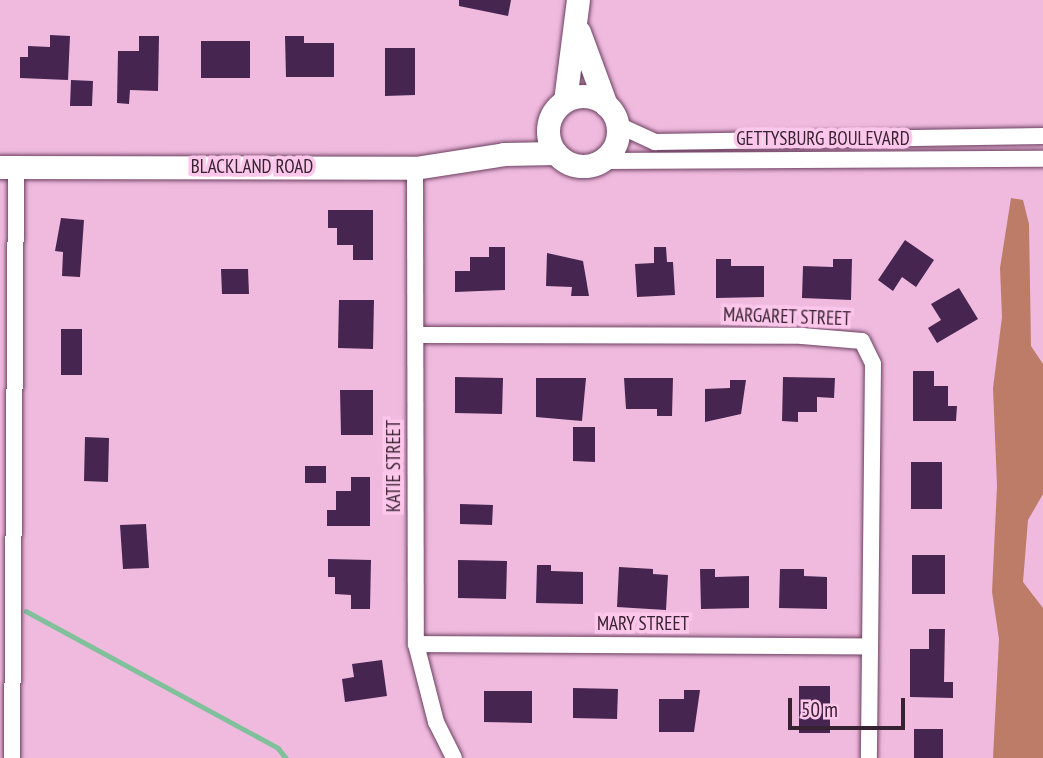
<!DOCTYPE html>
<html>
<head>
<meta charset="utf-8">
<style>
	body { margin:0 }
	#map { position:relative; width:1043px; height:758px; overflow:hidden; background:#efbade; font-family:"PT Sans Narrow",sans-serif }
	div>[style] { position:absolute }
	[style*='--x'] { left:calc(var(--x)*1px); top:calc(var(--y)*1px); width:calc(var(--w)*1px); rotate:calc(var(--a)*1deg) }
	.forest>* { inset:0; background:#bc7c68 }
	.stream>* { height:4.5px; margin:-2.25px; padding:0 2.25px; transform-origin:2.25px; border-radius:2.25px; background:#80c09b }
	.building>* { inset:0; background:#472551 }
	.roads { filter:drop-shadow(0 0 2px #6c4060) drop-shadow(0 0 2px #6c4060) }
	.street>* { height:16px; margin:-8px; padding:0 8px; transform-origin:8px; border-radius:8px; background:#fff }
	.secondary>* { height:23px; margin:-11.5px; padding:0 11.5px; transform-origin:11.5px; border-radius:11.5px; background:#fff }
	.secondary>.ring { margin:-11.5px; padding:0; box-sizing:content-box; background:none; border:23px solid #fff; border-radius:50% }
	span { translate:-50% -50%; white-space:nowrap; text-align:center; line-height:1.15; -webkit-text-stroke:7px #fdc7ec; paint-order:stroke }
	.street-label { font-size:19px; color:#362230 }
	.scale { position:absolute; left:788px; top:698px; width:117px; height:32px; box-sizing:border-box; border:4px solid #362230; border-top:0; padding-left:9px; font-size:21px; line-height:24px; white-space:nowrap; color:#362230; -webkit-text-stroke:5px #fdc7ec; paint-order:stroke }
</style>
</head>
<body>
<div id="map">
	<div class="forest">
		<div style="clip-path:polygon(1011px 198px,1023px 200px,1029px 224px,1031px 346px,1043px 364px,1043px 494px,1028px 520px,1023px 582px,1043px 608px,1043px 758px,993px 758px,999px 639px,992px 592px,997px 486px,993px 388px,1002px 317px,1000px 268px)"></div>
	</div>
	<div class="stream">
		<div style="--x:26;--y:611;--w:287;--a:28.5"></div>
		<div style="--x:278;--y:748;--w:13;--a:51"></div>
	</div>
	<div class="building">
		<div style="clip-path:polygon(459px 0,511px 0,508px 16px,459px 6px)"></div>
		<div style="clip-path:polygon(50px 35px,70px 36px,68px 80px,20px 78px,20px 57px,28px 57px,28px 46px,50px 47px)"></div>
		<div style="clip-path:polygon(139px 36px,159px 36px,158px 91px,130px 90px,129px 104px,117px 103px,118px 51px,139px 51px)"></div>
		<div style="clip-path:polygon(285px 36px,304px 36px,304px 43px,334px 43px,334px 77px,286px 77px)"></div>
		<div style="clip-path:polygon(201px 41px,250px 41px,250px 78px,201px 78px)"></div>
		<div style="clip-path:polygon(385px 48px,415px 48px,415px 95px,385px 96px)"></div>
		<div style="clip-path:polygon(71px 80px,93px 81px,92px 106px,70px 106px)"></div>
		<div style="clip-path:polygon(328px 210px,373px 210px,373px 260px,353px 260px,353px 245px,337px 245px,337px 228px,328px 228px)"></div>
		<div style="clip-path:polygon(61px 218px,84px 220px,80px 277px,62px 276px,63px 252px,55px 251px)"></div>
		<div style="clip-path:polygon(905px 240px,934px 260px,916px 287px,902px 277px,893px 291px,878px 280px)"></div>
		<div style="clip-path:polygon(489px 247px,505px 247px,505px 290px,455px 292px,455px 271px,470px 271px,470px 257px,489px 257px)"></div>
		<div style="clip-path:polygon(654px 247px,666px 247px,667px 262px,673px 262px,675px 295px,637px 297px,635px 264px,654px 263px)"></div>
		<div style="clip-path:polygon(547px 253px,583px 261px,589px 296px,571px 296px,572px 287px,546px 286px)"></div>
		<div style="clip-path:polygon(716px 259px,731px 259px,731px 266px,764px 266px,764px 297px,716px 298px)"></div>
		<div style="clip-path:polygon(833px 259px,852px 259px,851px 300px,802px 298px,803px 266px,833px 267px)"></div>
		<div style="clip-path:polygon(221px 269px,248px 269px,249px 294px,222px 294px)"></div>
		<div style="clip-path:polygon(959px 288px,978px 319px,937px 343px,928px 328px,941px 320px,931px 304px)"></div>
		<div style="clip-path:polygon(339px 300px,374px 300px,373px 349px,338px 348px)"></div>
		<div style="clip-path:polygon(61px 329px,82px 329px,82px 375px,61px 375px)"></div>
		<div style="clip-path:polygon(913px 371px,934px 371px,934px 386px,948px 386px,948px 406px,957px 406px,956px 421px,913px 421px)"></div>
		<div style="clip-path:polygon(455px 377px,503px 378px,502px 414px,455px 413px)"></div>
		<div style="clip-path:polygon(783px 377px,835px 378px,834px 398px,817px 397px,817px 412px,798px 412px,798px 422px,782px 421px)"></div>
		<div style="clip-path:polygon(536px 378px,586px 378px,582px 421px,536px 417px)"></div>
		<div style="clip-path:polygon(624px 378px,673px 378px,672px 416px,657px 416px,657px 409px,626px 409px)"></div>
		<div style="clip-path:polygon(730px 380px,746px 380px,741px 414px,705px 422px,705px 389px,730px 388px)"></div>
		<div style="clip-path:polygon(340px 390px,373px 390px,373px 435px,341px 435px)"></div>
		<div style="clip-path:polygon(573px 427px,595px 427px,595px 462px,573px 461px)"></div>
		<div style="clip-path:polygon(85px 437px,109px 438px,108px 482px,84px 481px)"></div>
		<div style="clip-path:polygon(911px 462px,942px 462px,942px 509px,911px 509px)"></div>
		<div style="clip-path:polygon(305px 466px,326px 466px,326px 483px,305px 483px)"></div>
		<div style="clip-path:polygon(351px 477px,370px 477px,370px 526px,327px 526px,327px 510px,336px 510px,336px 491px,351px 491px)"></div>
		<div style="clip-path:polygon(460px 504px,493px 505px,492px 525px,460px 524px)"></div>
		<div style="clip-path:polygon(146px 524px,149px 568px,123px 569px,120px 525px)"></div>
		<div style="clip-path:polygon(912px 555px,945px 555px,945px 594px,912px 594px)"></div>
		<div style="clip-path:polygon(328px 559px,371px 560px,370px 609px,351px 609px,351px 595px,335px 594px,335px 577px,328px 577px)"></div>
		<div style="clip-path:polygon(458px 560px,507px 561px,506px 599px,458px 598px)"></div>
		<div style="clip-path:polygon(537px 565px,551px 565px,551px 571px,583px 572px,583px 604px,536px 603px)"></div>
		<div style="clip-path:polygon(619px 567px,653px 569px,653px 574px,668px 575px,666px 610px,617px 607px)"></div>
		<div style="clip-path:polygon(700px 569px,715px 569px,715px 577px,749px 576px,749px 608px,701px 609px)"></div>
		<div style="clip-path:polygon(780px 569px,804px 569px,804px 576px,827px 577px,827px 609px,779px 608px)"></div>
		<div style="clip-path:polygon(929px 629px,945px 629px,944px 682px,953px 682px,953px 698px,910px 697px,910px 649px,929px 649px)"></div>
		<div style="clip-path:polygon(382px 660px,387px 696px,345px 702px,342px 679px,354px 677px,352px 664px)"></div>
		<div style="clip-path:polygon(799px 686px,830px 686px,830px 733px,799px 733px)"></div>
		<div style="clip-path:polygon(573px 688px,618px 689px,617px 719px,573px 718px)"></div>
		<div style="clip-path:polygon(684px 690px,700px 690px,694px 732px,659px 732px,659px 699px,684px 699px)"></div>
		<div style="clip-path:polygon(484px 691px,532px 691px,532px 723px,484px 722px)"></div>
		<div style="clip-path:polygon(914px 729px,943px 729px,943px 758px,914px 758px)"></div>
	</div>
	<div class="roads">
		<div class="street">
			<div style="--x:618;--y:125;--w:41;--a:24.7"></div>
			<div style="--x:655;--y:142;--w:388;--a:-0.9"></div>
			<div style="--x:603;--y:161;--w:440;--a:-0.3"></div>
			<div style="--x:415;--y:168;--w:476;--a:89.9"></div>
			<div style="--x:416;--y:644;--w:81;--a:75.6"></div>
			<div style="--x:436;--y:722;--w:40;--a:63.4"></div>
			<div style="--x:416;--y:335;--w:386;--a:0.1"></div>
			<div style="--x:802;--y:336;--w:60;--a:4.8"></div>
			<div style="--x:862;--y:341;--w:25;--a:64"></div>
			<div style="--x:873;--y:364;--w:394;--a:90.6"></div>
			<div style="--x:416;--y:644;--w:454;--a:0.3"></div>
			<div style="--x:12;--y:758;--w:591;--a:-89.61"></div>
		</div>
		<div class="secondary">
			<div style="--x:579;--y:32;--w:78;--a:69.7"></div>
			<div class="ring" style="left:548px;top:96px;width:47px;height:47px"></div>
			<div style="--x:565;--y:101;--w:102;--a:-82.7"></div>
			<div style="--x:0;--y:167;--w:415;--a:0.1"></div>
			<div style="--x:415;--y:168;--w:90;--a:-8.9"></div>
			<div style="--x:504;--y:154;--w:51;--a:-1.1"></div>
		</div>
	</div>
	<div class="street-label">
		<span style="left:823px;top:139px">GETTYSBURG BOULEVARD</span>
		<span style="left:252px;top:167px">BLACKLAND ROAD</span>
		<span style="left:787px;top:317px;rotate:2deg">MARGARET STREET</span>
		<span style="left:394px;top:466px;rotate:-90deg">KATIE STREET</span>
		<span style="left:643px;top:624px">MARY STREET</span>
	</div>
	<div class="scale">50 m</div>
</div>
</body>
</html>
